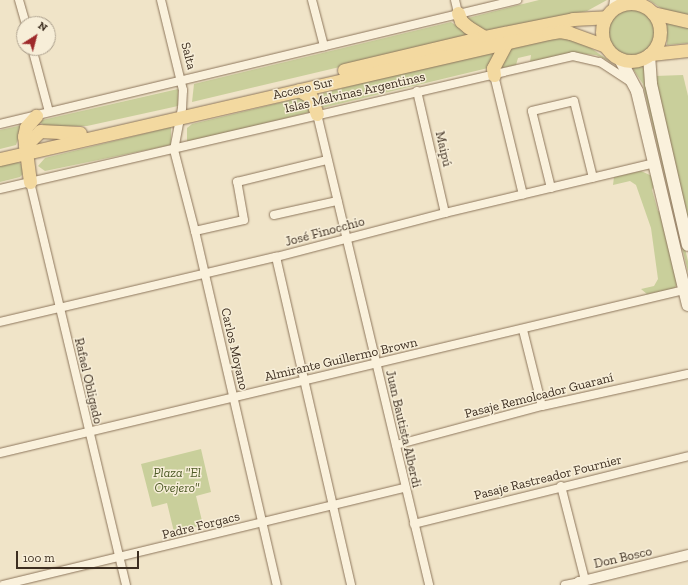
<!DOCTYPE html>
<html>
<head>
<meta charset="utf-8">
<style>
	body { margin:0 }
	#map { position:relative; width:688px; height:585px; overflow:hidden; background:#f0e4c8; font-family:"Zilla Slab",serif }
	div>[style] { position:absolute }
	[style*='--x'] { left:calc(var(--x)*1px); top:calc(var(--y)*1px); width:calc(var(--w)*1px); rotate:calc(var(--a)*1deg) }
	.green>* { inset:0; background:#c9cf9b }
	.round { border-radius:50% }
	.roads { filter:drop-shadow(0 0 1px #8d765c) drop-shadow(0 0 1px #8d765c) }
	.minor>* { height:8px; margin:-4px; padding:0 4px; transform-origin:4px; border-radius:4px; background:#faf1dc }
	.tertiary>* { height:10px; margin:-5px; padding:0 5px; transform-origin:5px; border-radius:5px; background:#faf1dc }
	.secondary>* { height:12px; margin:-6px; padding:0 6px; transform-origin:6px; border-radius:6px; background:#faf1dc }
	.primary>* { height:13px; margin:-6.5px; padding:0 6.5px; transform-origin:6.5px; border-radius:6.5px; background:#f3d9a0 }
	.primary>.ring { margin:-6.5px; padding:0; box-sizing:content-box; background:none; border:13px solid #f3d9a0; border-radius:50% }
	span { translate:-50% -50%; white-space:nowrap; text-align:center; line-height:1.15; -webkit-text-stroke:3px #f7eed8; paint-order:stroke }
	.street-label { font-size:13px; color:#3d2e20 }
	.park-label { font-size:13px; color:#4d5a26; font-style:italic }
	.north { position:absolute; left:16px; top:16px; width:40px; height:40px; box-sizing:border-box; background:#f7eed8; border:1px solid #ada18e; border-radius:50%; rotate:36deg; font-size:11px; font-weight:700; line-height:16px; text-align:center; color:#3d2e20 }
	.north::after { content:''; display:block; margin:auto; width:14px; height:18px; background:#9e2a2b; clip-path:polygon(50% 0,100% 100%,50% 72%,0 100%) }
	.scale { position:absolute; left:16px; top:551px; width:123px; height:18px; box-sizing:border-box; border:2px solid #3d2e20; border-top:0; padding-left:5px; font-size:12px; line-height:14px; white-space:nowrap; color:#3d2e20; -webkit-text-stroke:3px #f7eed8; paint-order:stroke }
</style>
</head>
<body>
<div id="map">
	<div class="green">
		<div style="clip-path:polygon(539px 0,607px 0,587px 11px,484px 32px,464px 19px)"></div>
		<div style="clip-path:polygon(649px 0,688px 0,688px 16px,665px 11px)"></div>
		<div class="round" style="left:608px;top:8px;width:48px;height:48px"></div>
		<div style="clip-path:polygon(667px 21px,688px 26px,688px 43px,667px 45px)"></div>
		<div style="clip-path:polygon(451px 22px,471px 36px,192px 102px,194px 84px)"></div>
		<div style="clip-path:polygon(561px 36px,582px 42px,611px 62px,596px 55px,574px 53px,530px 62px,531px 55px,518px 58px,516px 65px,497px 69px,510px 46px)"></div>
		<div style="clip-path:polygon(496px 49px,488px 68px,322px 108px,323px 93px)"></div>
		<div style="clip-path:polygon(631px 66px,646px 66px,646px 83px,688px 261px,688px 272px,643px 84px)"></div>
		<div style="clip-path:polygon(683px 75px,688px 96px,688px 221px,655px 76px)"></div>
		<div style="clip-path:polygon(178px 89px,178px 106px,87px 126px,45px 126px,38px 121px)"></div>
		<div style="clip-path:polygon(303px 97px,306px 99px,310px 112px,187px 143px,187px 128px,192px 124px)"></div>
		<div style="clip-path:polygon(23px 125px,16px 145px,0 149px,0 130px)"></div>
		<div style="clip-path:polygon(171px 127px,171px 145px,45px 171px,38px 166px,45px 158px)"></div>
		<div style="clip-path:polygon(17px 162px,21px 164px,23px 174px,20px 177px,0 182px,0 166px)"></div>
		<div style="clip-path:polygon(641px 171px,652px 176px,655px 183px,652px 190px,658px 211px,662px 212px,677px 284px,674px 289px,647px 294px,641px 289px,654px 286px,658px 279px,651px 228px,636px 185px,630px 181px,613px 185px,614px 177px)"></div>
		<div style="clip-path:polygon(201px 449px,211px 492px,196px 496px,203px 525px,174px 532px,167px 503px,152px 507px,141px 464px)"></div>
	</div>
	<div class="roads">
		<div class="minor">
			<div style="--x:19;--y:0;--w:25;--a:74"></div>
			<div style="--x:161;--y:0;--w:93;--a:76.3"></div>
			<div style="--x:183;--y:90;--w:18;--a:93"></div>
			<div style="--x:182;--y:108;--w:43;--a:100.8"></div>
			<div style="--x:174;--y:150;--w:84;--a:75.5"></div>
			<div style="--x:195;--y:231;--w:363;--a:77"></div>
			<div style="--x:312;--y:0;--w:48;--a:75.4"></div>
			<div style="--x:455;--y:0;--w:13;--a:77"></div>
			<div style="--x:32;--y:48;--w:66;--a:75.1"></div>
			<div style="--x:494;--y:75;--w:123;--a:76.4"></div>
			<div style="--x:417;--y:91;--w:125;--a:77.1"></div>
			<div style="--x:317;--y:114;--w:484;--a:76.6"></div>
			<div style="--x:0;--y:124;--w:532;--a:-13.49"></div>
			<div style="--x:30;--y:182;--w:414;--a:76.6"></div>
			<div style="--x:551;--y:188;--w:79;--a:-103.9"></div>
			<div style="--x:532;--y:111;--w:43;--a:-13.4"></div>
			<div style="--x:574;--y:101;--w:79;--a:76.1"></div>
			<div style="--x:0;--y:189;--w:588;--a:-13.07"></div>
			<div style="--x:573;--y:56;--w:28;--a:13"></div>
			<div style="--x:600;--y:62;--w:35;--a:33"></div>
			<div style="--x:274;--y:215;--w:65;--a:-12.5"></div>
			<div style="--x:195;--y:231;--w:50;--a:-12.7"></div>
			<div style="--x:244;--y:220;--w:39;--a:-100"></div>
			<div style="--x:237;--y:182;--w:93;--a:-13.7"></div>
			<div style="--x:276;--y:257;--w:336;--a:77.1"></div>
			<div style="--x:0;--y:322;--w:284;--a:-13.3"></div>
			<div style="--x:276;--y:257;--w:175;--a:-14.6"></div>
			<div style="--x:445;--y:213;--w:216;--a:-13.4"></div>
			<div style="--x:523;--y:330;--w:78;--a:76"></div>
			<div style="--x:396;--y:445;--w:151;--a:-15"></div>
			<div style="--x:542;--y:406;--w:149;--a:-12.4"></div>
			<div style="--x:0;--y:453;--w:707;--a:-13.41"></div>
			<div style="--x:561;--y:486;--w:97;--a:75.7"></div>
			<div style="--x:414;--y:524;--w:282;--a:-13.9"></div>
			<div style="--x:3;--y:585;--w:414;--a:-13.6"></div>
			<div style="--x:565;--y:585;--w:14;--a:-12"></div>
		</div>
		<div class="tertiary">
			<div style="--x:579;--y:585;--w:3;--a:-90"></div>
			<div style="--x:579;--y:582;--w:112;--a:-13.9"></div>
		</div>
		<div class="secondary">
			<div style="--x:635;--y:0;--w:4;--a:56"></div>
			<div style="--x:615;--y:7;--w:7;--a:-82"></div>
			<div style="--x:649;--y:55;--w:29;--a:86"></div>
			<div style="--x:651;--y:84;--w:165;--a:77.1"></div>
			<div style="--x:620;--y:59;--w:36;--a:62"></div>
			<div style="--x:637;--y:91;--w:220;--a:76.6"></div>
		</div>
		<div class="primary">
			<div class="ring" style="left:602px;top:3px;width:45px;height:45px"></div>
			<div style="--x:458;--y:13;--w:9;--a:69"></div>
			<div style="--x:461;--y:21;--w:9;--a:41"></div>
			<div style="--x:468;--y:27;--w:19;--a:32"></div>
			<div style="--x:653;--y:13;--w:36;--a:13"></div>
			<div style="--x:651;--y:54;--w:37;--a:-6"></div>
			<div style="--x:344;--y:70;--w:144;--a:-13.3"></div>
			<div style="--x:484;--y:37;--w:91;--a:-11.4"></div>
			<div style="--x:573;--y:19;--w:33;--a:-3"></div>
			<div style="--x:494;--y:75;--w:7;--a:-98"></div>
			<div style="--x:493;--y:68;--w:30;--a:-62"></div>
			<div style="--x:299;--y:90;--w:14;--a:30"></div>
			<div style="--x:311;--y:97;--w:18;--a:71"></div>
			<div style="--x:25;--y:146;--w:21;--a:-45"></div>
			<div style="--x:40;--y:131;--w:40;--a:2.9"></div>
			<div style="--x:0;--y:159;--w:562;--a:-12.95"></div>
			<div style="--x:548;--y:33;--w:12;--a:-9"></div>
			<div style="--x:560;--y:31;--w:10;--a:11"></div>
			<div style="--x:570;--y:33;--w:38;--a:20"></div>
			<div style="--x:30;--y:182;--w:46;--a:-97.4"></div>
			<div style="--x:24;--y:136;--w:9;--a:-77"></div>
			<div style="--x:26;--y:127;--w:15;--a:-48"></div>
		</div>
	</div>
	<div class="street-label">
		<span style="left:188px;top:56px;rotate:76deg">Salta</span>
		<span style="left:303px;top:89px;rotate:-13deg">Acceso Sur</span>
		<span style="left:355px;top:93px;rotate:-13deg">Islas Malvinas Argentinas</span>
		<span style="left:443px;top:149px;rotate:77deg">Maipú</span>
		<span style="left:325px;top:232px;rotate:-15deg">José Finocchio</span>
		<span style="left:234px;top:349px;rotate:77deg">Carlos Moyano</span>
		<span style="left:341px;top:360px;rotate:-13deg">Almirante Guillermo Brown</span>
		<span style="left:88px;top:381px;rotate:77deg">Rafael Obligado</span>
		<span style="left:539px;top:396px;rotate:-14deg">Pasaje Remolcador Guaraní</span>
		<span style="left:403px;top:429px;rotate:77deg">Juan Bautista Alberdi</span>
		<span style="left:548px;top:478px;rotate:-14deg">Pasaje Rastreador Fournier</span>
		<span style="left:201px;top:526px;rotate:-14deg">Padre Forgacs</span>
		<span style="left:623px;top:558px;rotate:-13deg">Don Bosco</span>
	</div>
	<div class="park-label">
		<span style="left:177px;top:481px">Plaza "El<br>Ovejero"</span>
	</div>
	<div class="north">N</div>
	<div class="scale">100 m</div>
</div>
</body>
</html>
